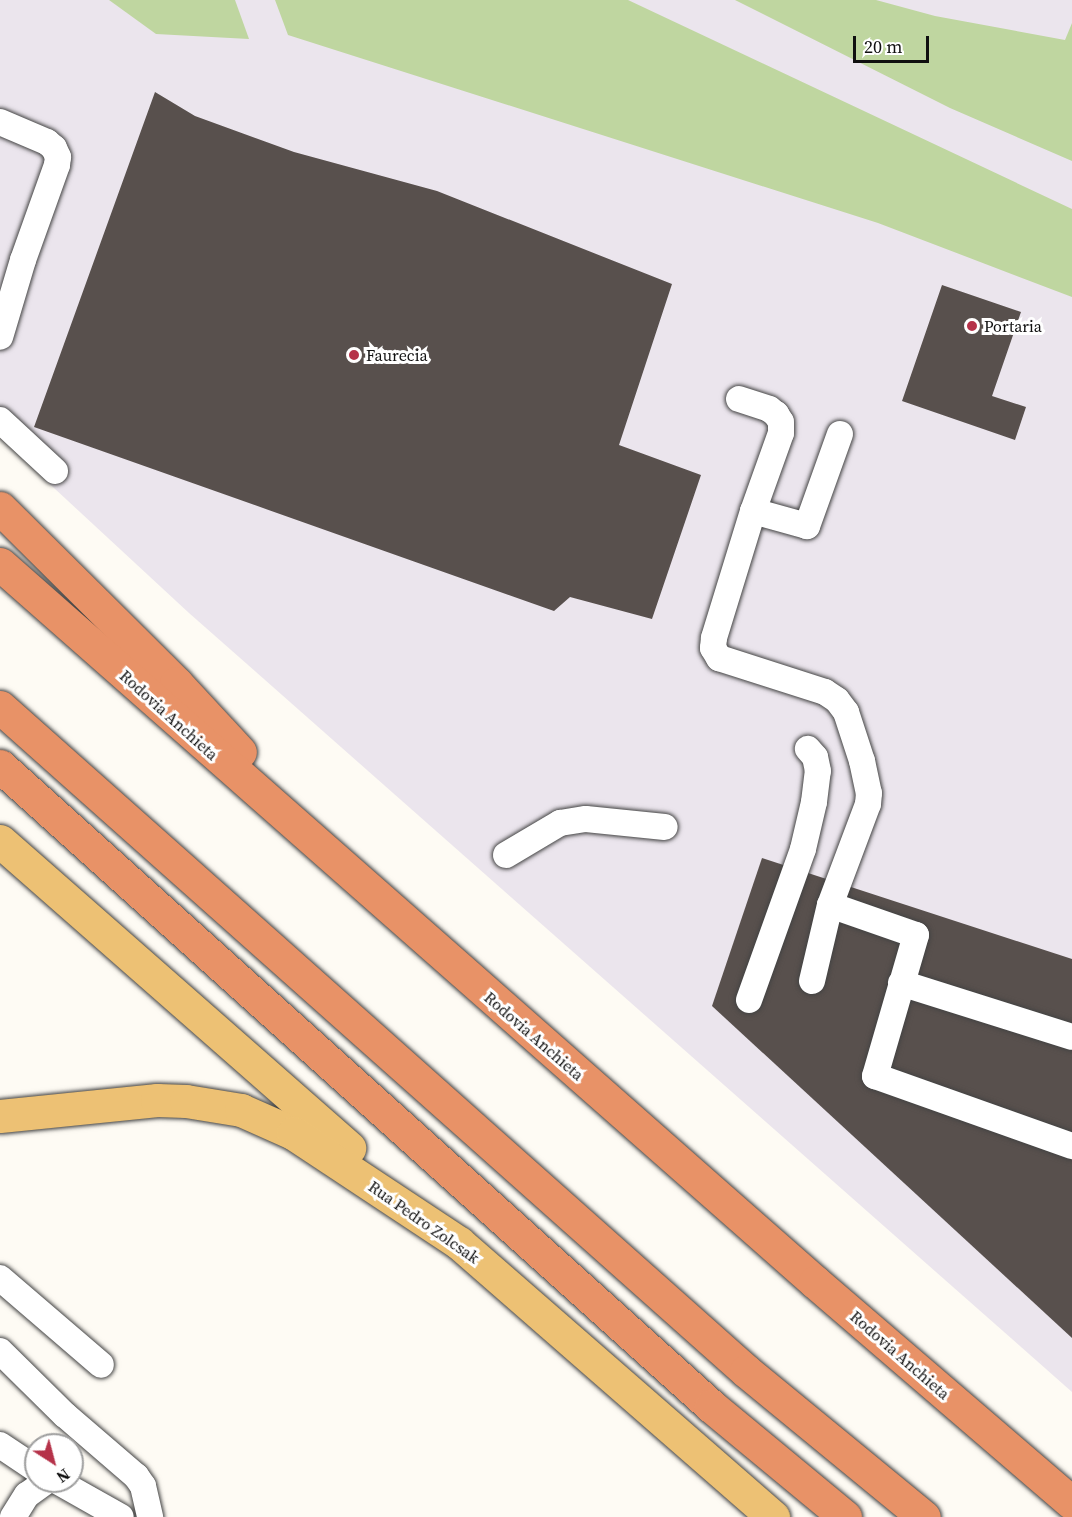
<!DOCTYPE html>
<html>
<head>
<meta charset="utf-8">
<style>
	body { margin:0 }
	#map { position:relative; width:1072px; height:1517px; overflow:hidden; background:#fefbf4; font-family:"Source Serif 4",serif }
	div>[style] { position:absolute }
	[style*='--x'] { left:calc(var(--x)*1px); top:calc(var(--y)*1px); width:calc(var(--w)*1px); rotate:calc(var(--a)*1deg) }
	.industrial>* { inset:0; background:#ebe5ed }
	.forest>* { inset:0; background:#bfd6a0 }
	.building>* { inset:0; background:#58504d }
	.roads { filter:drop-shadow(0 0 2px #434343) drop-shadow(0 0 2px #434343) }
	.minor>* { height:26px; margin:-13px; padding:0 13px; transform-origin:13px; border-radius:13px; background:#fff }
	.major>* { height:33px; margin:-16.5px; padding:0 16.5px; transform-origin:16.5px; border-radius:16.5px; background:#edc174 }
	.highway>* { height:33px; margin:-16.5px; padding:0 16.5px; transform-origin:16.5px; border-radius:16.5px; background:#e89267 }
	.dots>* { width:16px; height:16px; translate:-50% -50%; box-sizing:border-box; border:3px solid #fff; border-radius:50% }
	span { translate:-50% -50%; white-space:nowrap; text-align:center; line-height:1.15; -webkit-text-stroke:6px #fff; paint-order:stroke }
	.poi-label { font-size:16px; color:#101010 }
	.left { translate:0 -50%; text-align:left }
	.street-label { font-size:16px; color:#101010 }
	.north { position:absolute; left:24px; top:1433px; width:60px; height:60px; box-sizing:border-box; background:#fff; border:2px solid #9f9f9f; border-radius:50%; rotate:144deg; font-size:16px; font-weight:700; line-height:24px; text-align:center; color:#101010 }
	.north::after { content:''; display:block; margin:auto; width:21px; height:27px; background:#b53249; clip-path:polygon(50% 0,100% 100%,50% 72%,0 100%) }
	.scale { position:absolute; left:853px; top:36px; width:76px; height:27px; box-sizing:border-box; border:3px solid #101010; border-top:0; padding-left:8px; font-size:18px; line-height:21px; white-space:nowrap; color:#101010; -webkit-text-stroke:4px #fff; paint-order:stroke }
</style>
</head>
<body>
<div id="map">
	<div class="industrial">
		<div style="clip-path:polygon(0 0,1072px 0,1072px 1392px,189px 613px,27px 463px,0 429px)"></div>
	</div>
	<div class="forest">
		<div style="clip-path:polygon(109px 0,235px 0,249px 39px,156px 34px)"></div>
		<div style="clip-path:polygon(275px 0,628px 0,1072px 209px,1072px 297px,878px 223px,288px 35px)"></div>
		<div style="clip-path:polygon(735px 0,876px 0,935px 16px,1065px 40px,1072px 23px,1072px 161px,950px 108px)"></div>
	</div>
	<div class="building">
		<div style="clip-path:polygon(155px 92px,195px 116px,294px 152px,437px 191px,672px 284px,619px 445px,701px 475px,652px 619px,570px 597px,554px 611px,34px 427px)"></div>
		<div style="clip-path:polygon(942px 285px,1021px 312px,992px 396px,1026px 407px,1015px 440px,902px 401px)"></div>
		<div style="clip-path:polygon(762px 858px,1072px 959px,1072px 1338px,712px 1006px)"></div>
	</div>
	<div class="roads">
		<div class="minor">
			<div style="--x:0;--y:122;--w:51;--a:23.1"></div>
			<div style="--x:47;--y:142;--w:9;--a:41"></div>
			<div style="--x:54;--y:148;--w:10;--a:66"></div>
			<div style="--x:58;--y:157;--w:8;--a:97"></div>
			<div style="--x:57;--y:165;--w:101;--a:109.7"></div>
			<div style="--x:23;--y:260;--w:80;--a:106.6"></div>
			<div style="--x:739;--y:399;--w:32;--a:18"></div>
			<div style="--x:769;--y:409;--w:9;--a:36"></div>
			<div style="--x:776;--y:414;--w:9;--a:58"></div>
			<div style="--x:781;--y:422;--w:11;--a:90"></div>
			<div style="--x:781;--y:433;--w:83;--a:109.7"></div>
			<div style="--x:0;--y:420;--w:75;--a:42.8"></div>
			<div style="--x:840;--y:434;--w:98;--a:109.7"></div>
			<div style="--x:807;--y:526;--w:56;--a:-164.5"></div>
			<div style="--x:753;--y:511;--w:133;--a:107.1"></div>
			<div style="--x:714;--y:638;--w:10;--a:96"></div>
			<div style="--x:713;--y:648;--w:12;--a:59"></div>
			<div style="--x:719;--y:658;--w:111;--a:17.8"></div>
			<div style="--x:825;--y:692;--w:14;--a:34"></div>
			<div style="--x:837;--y:700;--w:15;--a:53"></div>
			<div style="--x:846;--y:712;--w:52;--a:71.9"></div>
			<div style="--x:862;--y:761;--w:33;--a:78"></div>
			<div style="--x:869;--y:793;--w:11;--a:95"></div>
			<div style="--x:868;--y:804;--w:108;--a:110.6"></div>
			<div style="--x:830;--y:905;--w:91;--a:19.2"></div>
			<div style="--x:916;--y:935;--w:147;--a:106.2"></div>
			<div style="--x:875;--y:1076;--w:209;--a:19.6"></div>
			<div style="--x:506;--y:855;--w:63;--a:-30.7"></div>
			<div style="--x:560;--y:823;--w:26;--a:-9"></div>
			<div style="--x:586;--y:819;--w:79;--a:5.8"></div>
			<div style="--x:812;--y:981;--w:78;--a:-76.7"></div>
			<div style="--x:901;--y:983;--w:179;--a:17.5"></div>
			<div style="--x:749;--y:1000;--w:160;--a:-70.3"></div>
			<div style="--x:803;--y:849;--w:48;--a:-76.8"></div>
			<div style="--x:814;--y:802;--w:31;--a:-83"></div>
			<div style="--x:818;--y:771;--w:14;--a:-102"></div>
			<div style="--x:815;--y:757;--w:11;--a:-131"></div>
			<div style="--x:0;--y:1278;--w:133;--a:40.7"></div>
			<div style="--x:0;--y:1351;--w:91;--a:44.6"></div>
			<div style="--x:65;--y:1415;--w:94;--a:40.7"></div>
			<div style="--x:136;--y:1476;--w:12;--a:55"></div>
			<div style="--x:143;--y:1486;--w:32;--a:77"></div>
			<div style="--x:0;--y:1445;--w:43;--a:33.7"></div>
			<div style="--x:57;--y:1481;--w:73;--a:29.4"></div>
			<div style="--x:13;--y:1517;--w:26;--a:-58"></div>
			<div style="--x:27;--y:1495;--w:24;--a:-36"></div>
		</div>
		<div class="major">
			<div style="--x:0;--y:841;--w:465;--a:41.3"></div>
			<div style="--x:0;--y:1116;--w:158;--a:-5.8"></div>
			<div style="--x:157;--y:1100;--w:29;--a:2"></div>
			<div style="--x:186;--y:1101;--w:56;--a:9.3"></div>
			<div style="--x:241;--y:1110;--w:57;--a:23.9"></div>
			<div style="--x:293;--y:1133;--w:199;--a:33.5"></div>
			<div style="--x:459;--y:1243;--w:417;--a:41.1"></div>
		</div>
		<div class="highway">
			<div style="--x:0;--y:508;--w:248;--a:44.8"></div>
			<div style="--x:176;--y:683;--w:94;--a:47.2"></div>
			<div style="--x:0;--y:564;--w:1086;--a:41.38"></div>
			<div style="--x:815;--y:1282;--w:339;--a:40.7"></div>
			<div style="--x:0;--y:707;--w:999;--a:41.67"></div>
			<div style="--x:746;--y:1371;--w:230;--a:39.4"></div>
			<div style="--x:0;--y:766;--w:957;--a:41.99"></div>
			<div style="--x:711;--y:1406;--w:174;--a:39.6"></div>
		</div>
	</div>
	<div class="dots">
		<div style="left:972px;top:326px;background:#b53249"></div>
		<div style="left:354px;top:355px;background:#b53249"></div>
	</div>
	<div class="poi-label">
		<span class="left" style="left:984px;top:326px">Portaria</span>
		<span class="left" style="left:366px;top:355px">Faurecia</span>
	</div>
	<div class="street-label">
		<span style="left:169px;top:715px;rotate:42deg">Rodovia Anchieta</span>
		<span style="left:534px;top:1036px;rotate:41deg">Rodovia Anchieta</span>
		<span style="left:424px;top:1222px;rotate:35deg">Rua Pedro Zolcsak</span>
		<span style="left:900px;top:1355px;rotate:41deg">Rodovia Anchieta</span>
	</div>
	<div class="north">N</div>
	<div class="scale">20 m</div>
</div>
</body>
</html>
